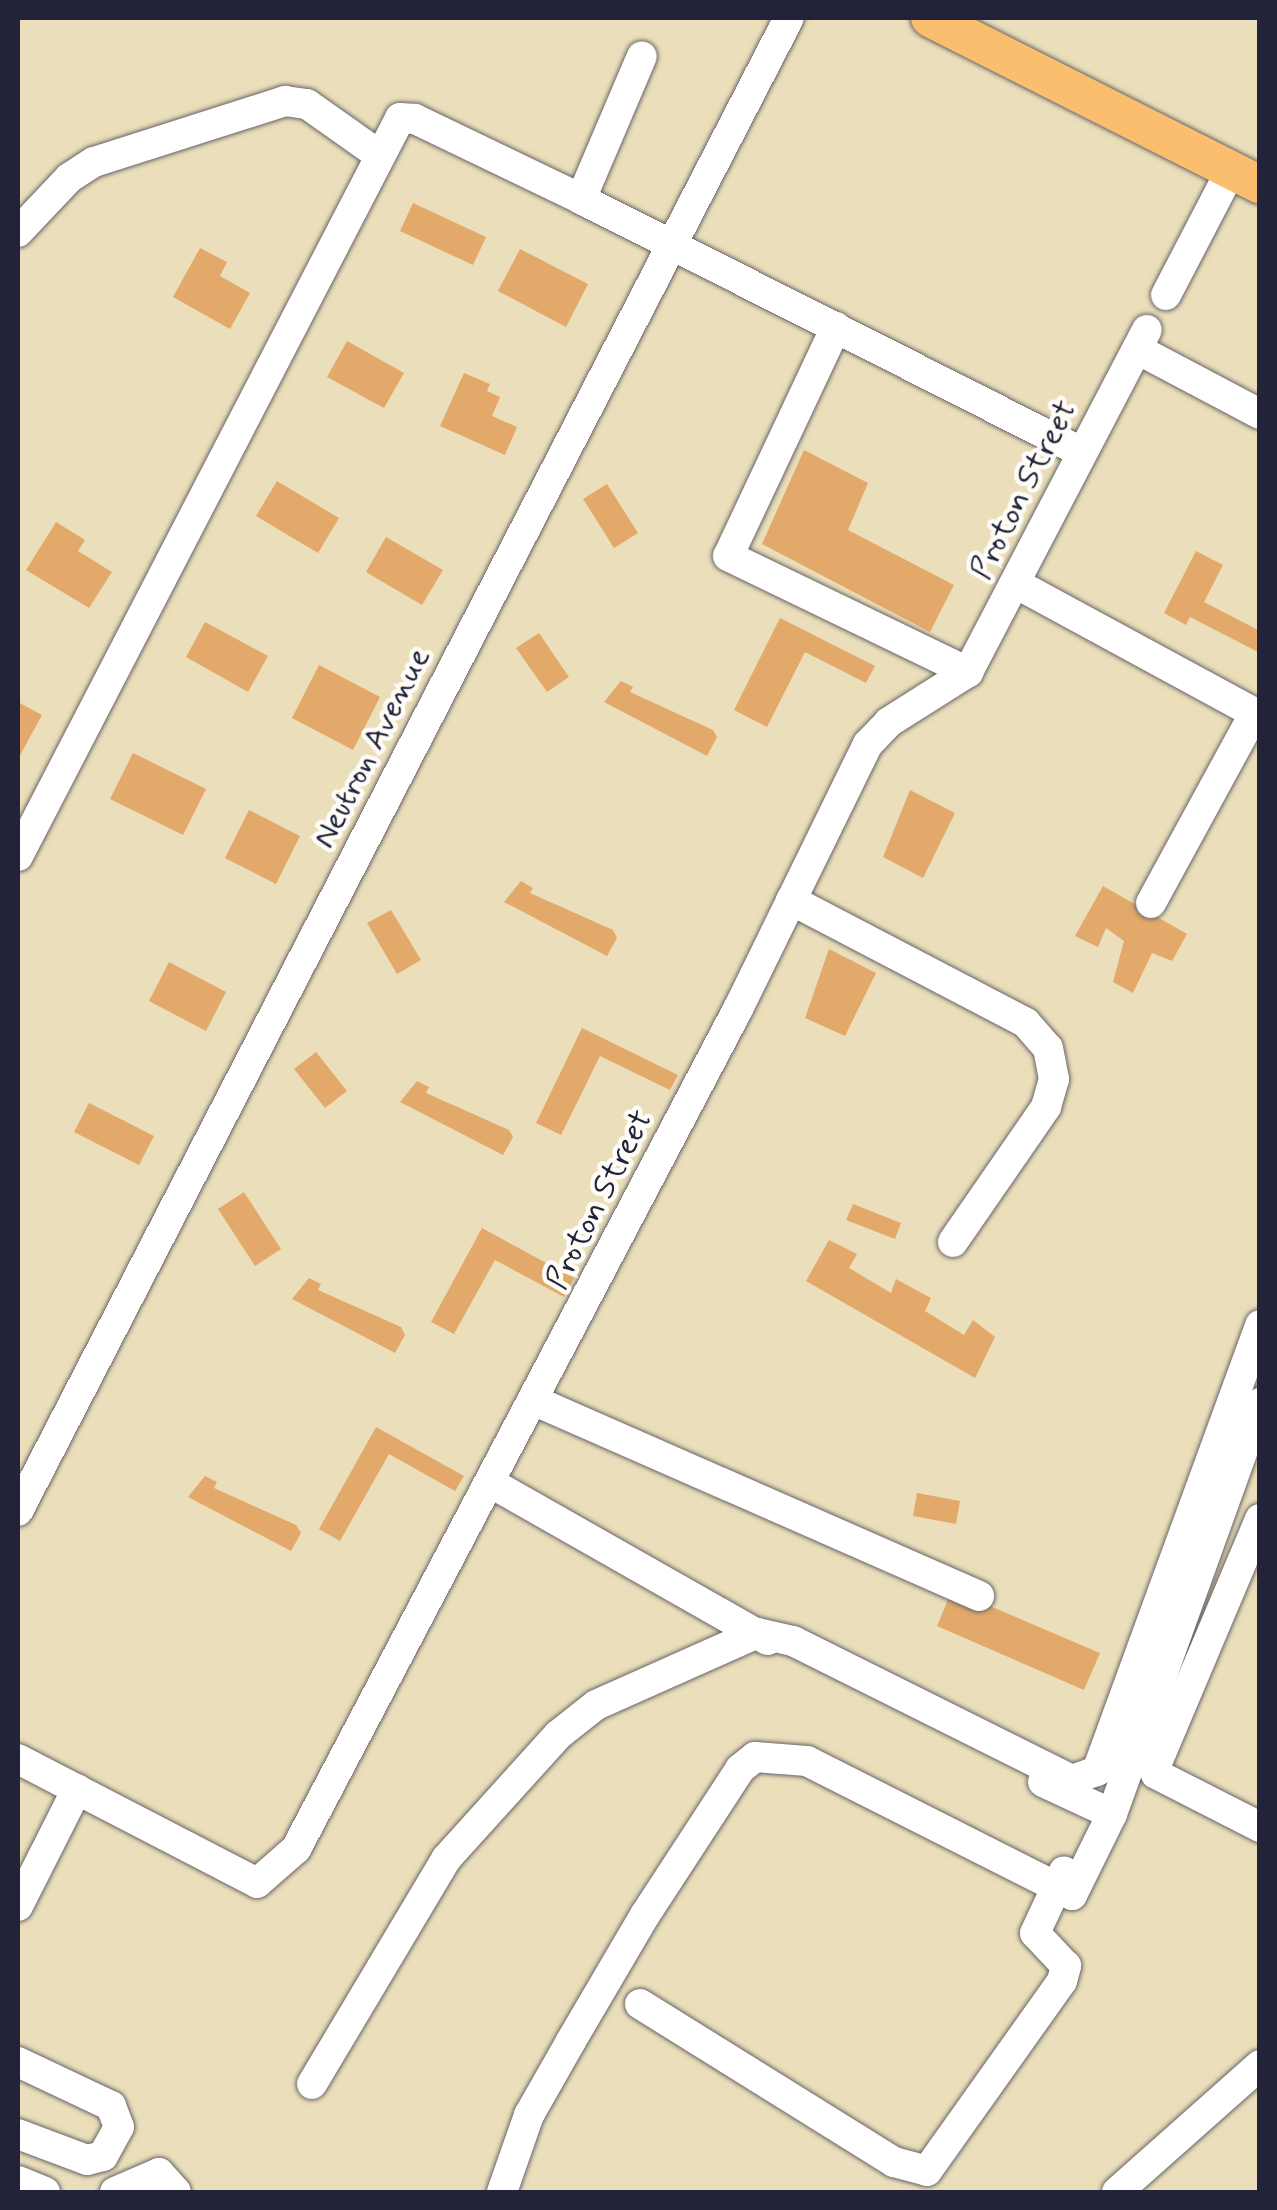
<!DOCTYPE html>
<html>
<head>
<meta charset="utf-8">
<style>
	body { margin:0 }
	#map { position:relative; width:1277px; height:2210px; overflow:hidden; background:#ebdeba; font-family:Mynerve,sans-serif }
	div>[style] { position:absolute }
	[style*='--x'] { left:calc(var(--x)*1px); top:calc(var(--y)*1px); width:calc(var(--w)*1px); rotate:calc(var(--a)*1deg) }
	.building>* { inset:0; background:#e2a96a }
	.roads { filter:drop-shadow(0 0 2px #686467) drop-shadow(0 0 2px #686467) }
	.minor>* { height:30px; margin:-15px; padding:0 15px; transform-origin:15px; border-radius:15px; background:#fff }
	.major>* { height:38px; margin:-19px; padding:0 19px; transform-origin:19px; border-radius:19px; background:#fabe6e }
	span { translate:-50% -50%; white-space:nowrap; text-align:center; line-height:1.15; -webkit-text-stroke:9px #fdfcf7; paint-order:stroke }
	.street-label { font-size:32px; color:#22223b }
	.frame { position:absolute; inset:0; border:20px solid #22223b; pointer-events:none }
</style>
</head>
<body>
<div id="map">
	<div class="building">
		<div style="clip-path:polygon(413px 203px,486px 237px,473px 265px,400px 231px)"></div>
		<div style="clip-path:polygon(200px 248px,227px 262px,220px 276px,250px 293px,230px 329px,173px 297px)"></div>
		<div style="clip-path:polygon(520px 249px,588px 284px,566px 327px,498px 291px)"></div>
		<div style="clip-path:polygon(347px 341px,404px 373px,384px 408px,327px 377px)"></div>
		<div style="clip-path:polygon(464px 373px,490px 384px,487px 391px,500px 397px,492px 416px,517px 427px,505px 455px,440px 426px)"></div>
		<div style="clip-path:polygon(804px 450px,868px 483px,848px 530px,954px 585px,930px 632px,762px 544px)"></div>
		<div style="clip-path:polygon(277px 481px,339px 518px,318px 553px,256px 516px)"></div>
		<div style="clip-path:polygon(607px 484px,638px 533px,614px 548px,583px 499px)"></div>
		<div style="clip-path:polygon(56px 522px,85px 540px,78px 551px,112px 572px,89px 608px,26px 570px)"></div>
		<div style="clip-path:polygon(386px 537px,443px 570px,422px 605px,366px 572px)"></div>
		<div style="clip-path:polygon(1196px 551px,1223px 565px,1204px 602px,1260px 631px,1260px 653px,1190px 617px,1186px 625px,1164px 613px)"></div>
		<div style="clip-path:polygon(780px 618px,875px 666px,866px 683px,805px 652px,767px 727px,734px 710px)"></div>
		<div style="clip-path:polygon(205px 622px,268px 656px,248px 692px,186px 657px)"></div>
		<div style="clip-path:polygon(539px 633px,569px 677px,547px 692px,516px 648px)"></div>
		<div style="clip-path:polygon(319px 665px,380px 697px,353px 750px,292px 718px)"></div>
		<div style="clip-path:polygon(621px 681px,633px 687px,630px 692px,713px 730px,717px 737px,707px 756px,604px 702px)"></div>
		<div style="clip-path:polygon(18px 702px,42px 715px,18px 759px)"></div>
		<div style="clip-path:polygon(133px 753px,206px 789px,183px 835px,110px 799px)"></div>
		<div style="clip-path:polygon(910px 790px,955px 813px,923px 878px,883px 857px)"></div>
		<div style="clip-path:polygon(249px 810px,300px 836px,276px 884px,225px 858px)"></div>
		<div style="clip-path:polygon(521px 881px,533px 888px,530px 893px,613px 930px,617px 938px,607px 956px,504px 902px)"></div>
		<div style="clip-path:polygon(1103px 886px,1187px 934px,1172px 961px,1152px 953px,1133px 993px,1113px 982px,1124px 941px,1106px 928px,1098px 947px,1075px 936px)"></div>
		<div style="clip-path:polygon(391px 910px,421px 960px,397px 974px,367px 923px)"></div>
		<div style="clip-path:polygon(829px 949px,876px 973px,845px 1036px,805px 1018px)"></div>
		<div style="clip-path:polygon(169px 962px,226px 992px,206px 1031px,149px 1001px)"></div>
		<div style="clip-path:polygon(582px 1028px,678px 1075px,670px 1090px,600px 1056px,561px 1135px,536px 1123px)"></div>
		<div style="clip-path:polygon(316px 1052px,347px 1091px,325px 1108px,294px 1069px)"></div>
		<div style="clip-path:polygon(417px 1081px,429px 1087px,426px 1093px,509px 1130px,513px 1137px,503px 1155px,400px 1102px)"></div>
		<div style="clip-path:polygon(89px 1103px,154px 1136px,139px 1165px,74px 1132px)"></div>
		<div style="clip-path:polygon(244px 1192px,281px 1249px,255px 1266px,218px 1209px)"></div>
		<div style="clip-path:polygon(853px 1204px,901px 1223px,895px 1239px,846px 1220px)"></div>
		<div style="clip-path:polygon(482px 1228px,574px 1278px,564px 1297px,495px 1260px,454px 1334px,431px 1322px)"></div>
		<div style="clip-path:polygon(829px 1240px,857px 1254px,849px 1268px,891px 1293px,896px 1279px,931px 1298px,925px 1311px,964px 1335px,973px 1320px,995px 1337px,975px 1378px,806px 1281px)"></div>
		<div style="clip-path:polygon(309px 1278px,321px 1284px,318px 1290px,401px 1327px,405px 1335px,395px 1353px,292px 1299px)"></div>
		<div style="clip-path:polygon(376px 1427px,464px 1476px,455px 1491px,389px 1454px,340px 1541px,319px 1529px)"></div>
		<div style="clip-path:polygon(205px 1476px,217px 1482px,214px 1488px,296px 1525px,301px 1533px,291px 1551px,188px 1497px)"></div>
		<div style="clip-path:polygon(917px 1493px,960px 1501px,956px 1524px,913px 1516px)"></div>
		<div style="clip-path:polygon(952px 1590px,1100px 1653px,1084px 1690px,937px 1626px)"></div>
	</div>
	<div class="roads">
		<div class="minor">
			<div style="--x:581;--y:199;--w:155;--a:-66.9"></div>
			<div style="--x:18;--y:232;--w:74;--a:-46.6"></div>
			<div style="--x:69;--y:178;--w:30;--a:-33"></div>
			<div style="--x:94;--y:162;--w:201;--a:-17.7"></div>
			<div style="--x:285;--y:101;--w:22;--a:8"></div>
			<div style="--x:307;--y:104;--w:87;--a:35.2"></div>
			<div style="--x:1166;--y:295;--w:141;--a:-62.5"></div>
			<div style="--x:836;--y:327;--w:253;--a:115.2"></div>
			<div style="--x:728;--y:556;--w:267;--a:25.8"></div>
			<div style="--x:1137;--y:349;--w:139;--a:27.9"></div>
			<div style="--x:1015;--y:583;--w:279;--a:28.5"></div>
			<div style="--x:18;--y:856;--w:831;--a:-62.63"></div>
			<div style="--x:400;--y:118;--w:15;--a:4"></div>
			<div style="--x:415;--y:119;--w:184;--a:25.7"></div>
			<div style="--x:581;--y:199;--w:560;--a:26.84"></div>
			<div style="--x:791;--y:900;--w:265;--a:27.6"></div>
			<div style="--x:1026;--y:1023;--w:33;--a:49"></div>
			<div style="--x:1048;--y:1048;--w:32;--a:79"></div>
			<div style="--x:1054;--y:1079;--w:29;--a:106"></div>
			<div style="--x:1046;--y:1107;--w:164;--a:124.6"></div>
			<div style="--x:1151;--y:903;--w:215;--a:-61.4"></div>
			<div style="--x:535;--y:1401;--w:485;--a:23.7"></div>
			<div style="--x:491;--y:1483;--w:318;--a:29.6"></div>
			<div style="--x:18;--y:1511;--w:1680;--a:-62.69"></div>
			<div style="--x:1260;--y:1519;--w:270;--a:112.9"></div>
			<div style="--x:1155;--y:1768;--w:6;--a:81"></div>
			<div style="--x:1156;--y:1774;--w:117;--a:27"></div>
			<div style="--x:18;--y:1759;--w:269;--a:27.4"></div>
			<div style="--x:257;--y:1883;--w:52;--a:-41.1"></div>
			<div style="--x:296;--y:1849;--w:949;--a:-62.25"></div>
			<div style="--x:738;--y:1009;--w:295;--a:-63.9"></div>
			<div style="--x:868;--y:744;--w:30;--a:-46"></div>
			<div style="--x:889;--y:722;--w:93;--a:-32.3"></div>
			<div style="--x:968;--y:672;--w:386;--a:-62.4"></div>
			<div style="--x:1043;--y:1782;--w:76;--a:24.9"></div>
			<div style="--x:1112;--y:1814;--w:437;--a:-70.2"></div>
			<div style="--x:18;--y:1906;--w:131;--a:-63.2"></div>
			<div style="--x:640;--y:2004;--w:299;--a:31.9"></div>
			<div style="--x:894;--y:2162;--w:34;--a:15"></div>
			<div style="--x:927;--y:2171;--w:233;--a:-54.6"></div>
			<div style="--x:1062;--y:1981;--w:16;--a:-75"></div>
			<div style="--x:1066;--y:1966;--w:45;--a:-133.2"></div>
			<div style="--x:1035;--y:1933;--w:68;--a:-64.9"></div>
			<div style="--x:18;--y:2062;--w:103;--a:25.3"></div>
			<div style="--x:111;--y:2106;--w:22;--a:69"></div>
			<div style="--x:119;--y:2127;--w:33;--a:119"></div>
			<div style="--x:103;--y:2156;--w:16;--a:166"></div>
			<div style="--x:87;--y:2160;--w:74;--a:-159.4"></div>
			<div style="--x:312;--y:2084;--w:262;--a:-59.2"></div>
			<div style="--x:446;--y:1859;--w:167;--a:-47.9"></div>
			<div style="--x:558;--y:1735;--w:48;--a:-38.3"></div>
			<div style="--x:596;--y:1705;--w:177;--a:-24"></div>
			<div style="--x:758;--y:1633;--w:36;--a:13"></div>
			<div style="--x:793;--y:1641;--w:312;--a:26.5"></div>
			<div style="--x:1072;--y:1780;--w:27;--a:-20"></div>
			<div style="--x:1097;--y:1771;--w:475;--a:-69.9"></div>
			<div style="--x:18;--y:2181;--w:29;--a:22"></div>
			<div style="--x:115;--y:2192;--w:48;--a:-23.4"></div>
			<div style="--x:159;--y:2173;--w:25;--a:48"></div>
			<div style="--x:502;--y:2192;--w:82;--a:-70.7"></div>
			<div style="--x:529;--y:2115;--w:85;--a:-60.4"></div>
			<div style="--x:571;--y:2041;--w:146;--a:-59.6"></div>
			<div style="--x:645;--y:1915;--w:174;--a:-56.9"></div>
			<div style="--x:740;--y:1769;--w:19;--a:-39"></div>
			<div style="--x:755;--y:1757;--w:52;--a:4.4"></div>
			<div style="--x:807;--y:1761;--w:297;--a:26.8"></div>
			<div style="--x:1072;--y:1895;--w:90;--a:-63.7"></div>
			<div style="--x:1117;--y:2192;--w:191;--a:-41.6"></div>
		</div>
		<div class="major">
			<div style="--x:930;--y:18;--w:370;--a:26.8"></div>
		</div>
	</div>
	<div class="street-label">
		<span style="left:1024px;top:490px;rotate:-63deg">Proton Street</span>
		<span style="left:372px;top:748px;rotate:-63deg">Neutron Avenue</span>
		<span style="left:600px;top:1200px;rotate:-63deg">Proton Street</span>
	</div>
	<div class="frame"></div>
</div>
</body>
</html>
